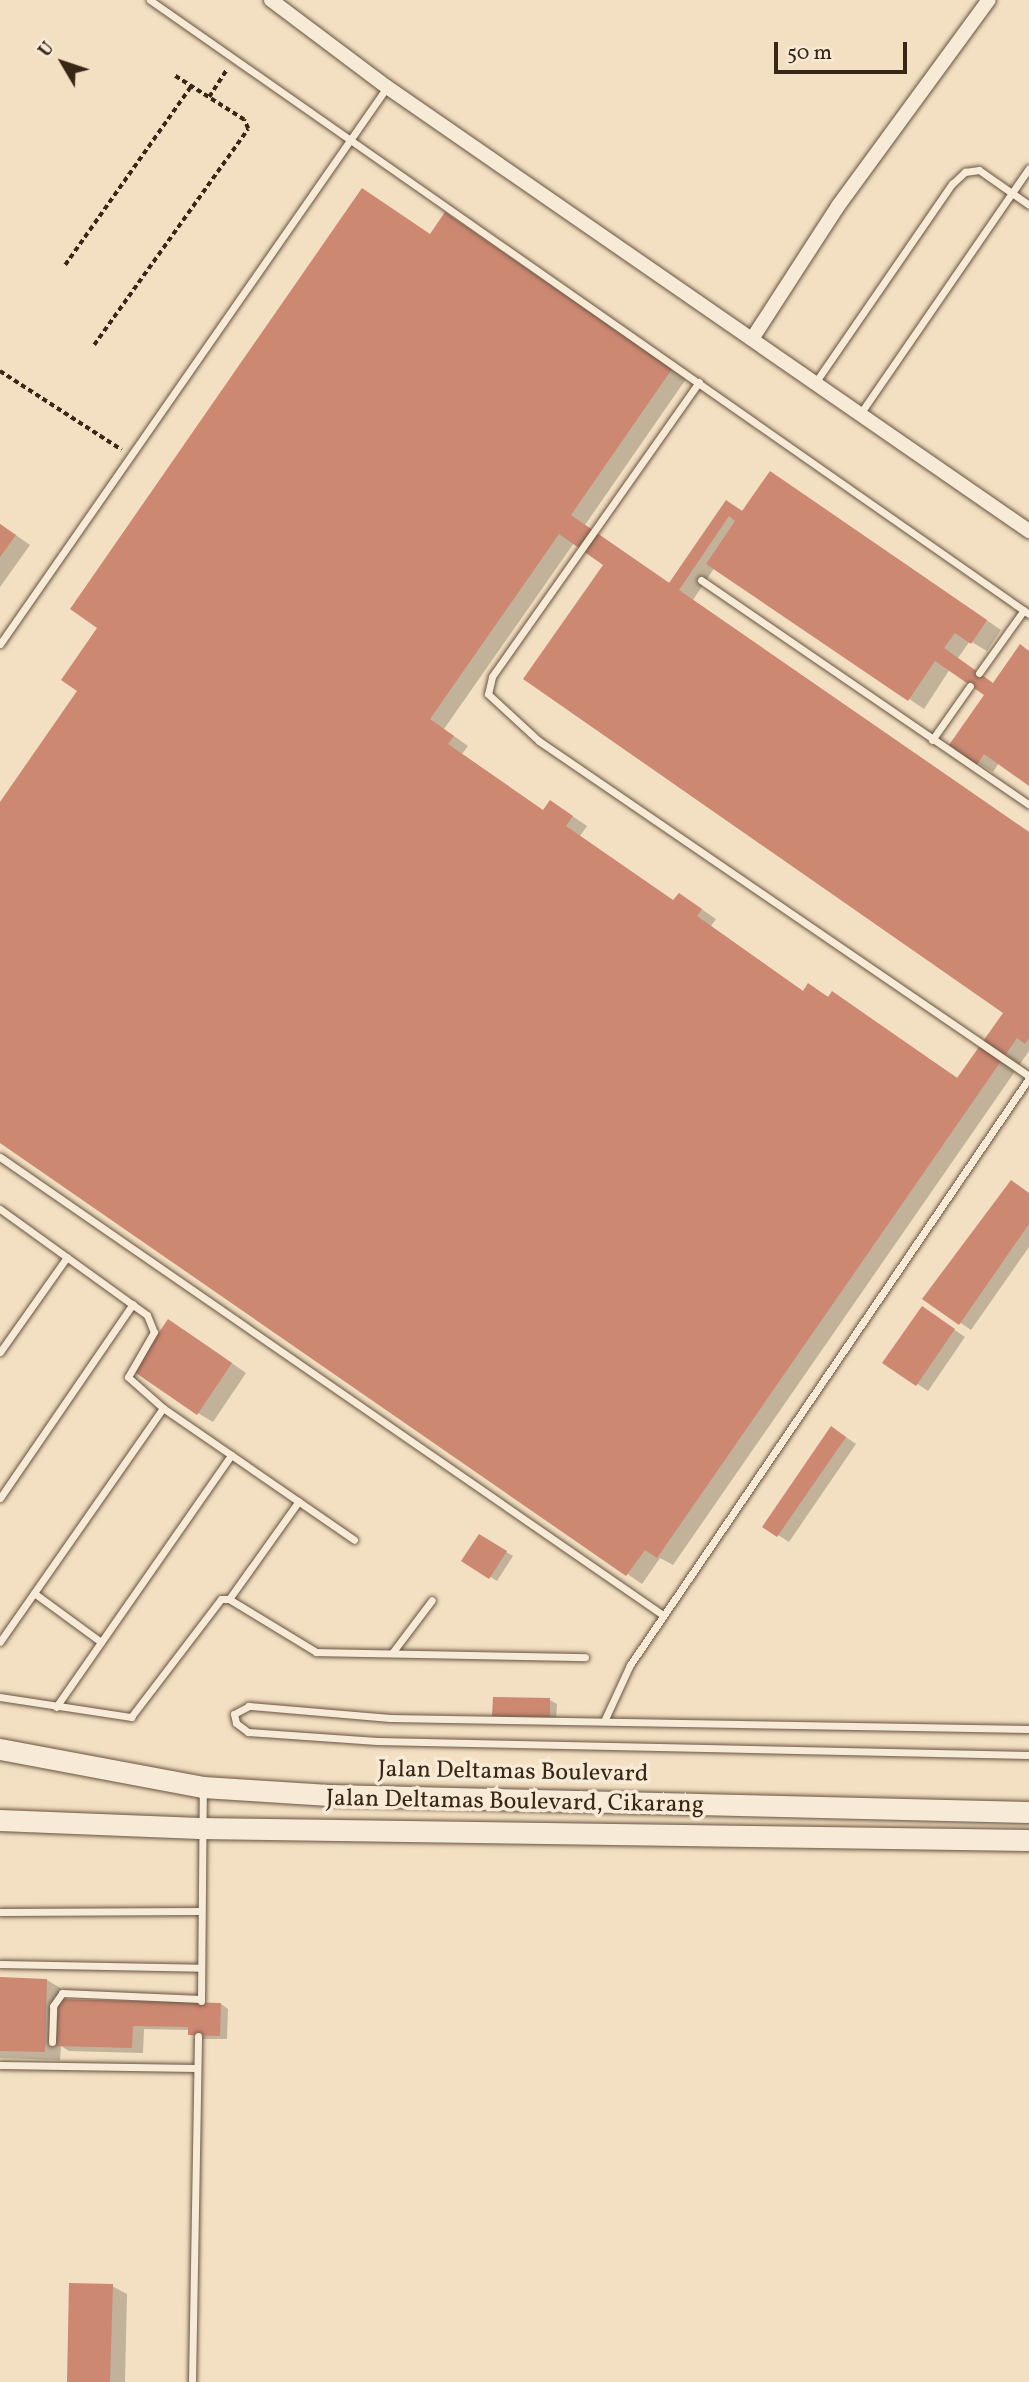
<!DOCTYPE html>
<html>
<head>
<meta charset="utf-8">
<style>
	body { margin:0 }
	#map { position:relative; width:1029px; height:2382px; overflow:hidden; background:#f3dfc1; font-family:Vollkorn,serif }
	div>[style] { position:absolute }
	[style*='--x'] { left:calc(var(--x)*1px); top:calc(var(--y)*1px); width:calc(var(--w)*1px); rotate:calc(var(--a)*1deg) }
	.shadow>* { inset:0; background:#0003 }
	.building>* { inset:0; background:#cd8872 }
	.path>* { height:3.5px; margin-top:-1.75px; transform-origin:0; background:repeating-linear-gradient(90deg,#382616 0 5px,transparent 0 8.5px) }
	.roads { filter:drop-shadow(0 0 2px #675441) drop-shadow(0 0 2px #675441) }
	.lane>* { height:7px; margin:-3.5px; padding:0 3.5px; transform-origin:3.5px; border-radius:3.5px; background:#f7ead7 }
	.street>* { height:14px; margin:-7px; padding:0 7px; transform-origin:7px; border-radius:7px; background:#f7ead7 }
	.secondary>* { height:21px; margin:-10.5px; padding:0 10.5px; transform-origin:10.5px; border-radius:10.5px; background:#f7ead7 }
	span { translate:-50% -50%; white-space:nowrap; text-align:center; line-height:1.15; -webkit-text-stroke:7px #f7ead7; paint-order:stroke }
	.street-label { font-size:24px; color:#382616 }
	.north { position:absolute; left:28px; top:28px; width:70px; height:70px; -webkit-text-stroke:5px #f7ead7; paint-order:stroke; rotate:309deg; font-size:19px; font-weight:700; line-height:28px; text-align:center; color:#382616 }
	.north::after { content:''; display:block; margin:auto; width:24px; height:32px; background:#382616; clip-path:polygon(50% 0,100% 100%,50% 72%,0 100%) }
	.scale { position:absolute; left:774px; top:42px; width:133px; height:32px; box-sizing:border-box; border:4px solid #382616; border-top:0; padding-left:9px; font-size:21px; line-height:24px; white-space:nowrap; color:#382616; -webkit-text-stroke:5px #f7ead7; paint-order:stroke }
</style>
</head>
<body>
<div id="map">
	<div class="shadow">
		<div style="clip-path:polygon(evenodd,363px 190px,431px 236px,461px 223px,686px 379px,585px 525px,671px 584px,727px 502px,744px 512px,785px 482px,1001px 630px,987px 651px,970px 641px,958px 658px,994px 684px,1029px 652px,1029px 783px,999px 763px,993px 772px,978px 763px,986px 695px,950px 669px,924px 709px,715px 567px,693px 600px,1029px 832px,1029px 1051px,673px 1565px,660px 1558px,642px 1584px,0 1141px,0 805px,80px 690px,100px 628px,363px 190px,574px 543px,605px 565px,1005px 1013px,959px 1079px,833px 993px,830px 998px,809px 985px,804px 992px,711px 926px,716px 919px,694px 904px,675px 902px,580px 836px,587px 826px,565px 811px,544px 811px,462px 754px,468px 746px,444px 729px,574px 543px)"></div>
		<div style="clip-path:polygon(0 524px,30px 545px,0 587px)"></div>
		<div style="clip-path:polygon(1029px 1194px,1029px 1247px,971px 1330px,924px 1298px)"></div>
		<div style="clip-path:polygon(933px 1315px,965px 1337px,928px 1391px,885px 1362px)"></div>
		<div style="clip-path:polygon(184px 1330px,246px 1373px,213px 1422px,198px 1413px)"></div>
		<div style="clip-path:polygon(843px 1435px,856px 1444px,789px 1542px,764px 1526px)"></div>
		<div style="clip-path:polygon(479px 1536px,513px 1556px,497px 1581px,464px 1561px)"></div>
		<div style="clip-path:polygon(550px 1700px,557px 1704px,556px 1720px,501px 1719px,494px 1715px)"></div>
		<div style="clip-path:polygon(0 1979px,47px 1980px,62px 1989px,62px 2001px,221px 2004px,228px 2009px,227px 2039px,197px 2039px,189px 2030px,144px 2029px,143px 2053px,69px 2051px,61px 2046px,60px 2060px,0 2058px)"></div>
		<div style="clip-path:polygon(112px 2286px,127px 2294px,125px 2382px,69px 2382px)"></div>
	</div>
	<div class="building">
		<div style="clip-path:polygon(evenodd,362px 188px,430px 234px,445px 212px,672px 369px,571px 515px,669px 583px,726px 500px,742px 511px,770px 471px,987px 620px,971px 644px,955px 633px,944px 648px,993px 683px,1020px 644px,1029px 651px,1029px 786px,984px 754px,977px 765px,949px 745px,984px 695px,935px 661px,908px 701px,706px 564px,735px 521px,729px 516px,679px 590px,1029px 832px,1029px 1038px,1025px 1044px,1017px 1038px,657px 1558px,645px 1550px,626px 1576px,0 1143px,0 802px,77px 691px,61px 680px,97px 628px,70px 609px,362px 188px,559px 534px,603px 565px,523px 679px,1003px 1013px,957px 1078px,832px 991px,828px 997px,808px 983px,803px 991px,697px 916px,702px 909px,679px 893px,673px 900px,566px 826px,573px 816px,550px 800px,543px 810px,448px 744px,454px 736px,430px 719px,559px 534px)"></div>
		<div style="clip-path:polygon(0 524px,16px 535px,0 557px)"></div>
		<div style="clip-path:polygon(1011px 1180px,1029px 1193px,1029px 1224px,959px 1325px,922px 1299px)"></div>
		<div style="clip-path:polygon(922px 1306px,955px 1329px,916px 1386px,882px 1363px)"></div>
		<div style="clip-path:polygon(168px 1319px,232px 1363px,197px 1415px,133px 1371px)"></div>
		<div style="clip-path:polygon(831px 1426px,846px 1437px,777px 1537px,762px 1527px)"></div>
		<div style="clip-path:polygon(479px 1534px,507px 1551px,489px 1579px,461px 1561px)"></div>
		<div style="clip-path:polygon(493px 1697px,550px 1698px,550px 1717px,492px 1716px)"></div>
		<div style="clip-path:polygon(0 1977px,47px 1979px,45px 2052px,0 2051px)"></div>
		<div style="clip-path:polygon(58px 1999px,221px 2003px,220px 2036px,188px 2035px,188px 2027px,133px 2026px,132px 2048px,56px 2046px)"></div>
		<div style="clip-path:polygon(69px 2283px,113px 2284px,110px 2382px,67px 2382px)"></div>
	</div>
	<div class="path">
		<div style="--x:209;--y:97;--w:33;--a:-57"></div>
		<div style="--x:65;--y:265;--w:220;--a:-54.8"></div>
		<div style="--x:94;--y:345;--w:265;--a:-54.5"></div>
		<div style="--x:248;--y:129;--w:10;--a:-114"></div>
		<div style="--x:244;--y:120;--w:84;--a:-147.6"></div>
		<div style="--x:0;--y:371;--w:145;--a:32.9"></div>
	</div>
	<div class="roads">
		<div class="lane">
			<div style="--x:150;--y:0;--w:1072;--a:34.94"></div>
			<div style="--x:699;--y:382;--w:360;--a:125.1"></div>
			<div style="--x:492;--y:677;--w:17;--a:103"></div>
			<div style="--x:488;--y:694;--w:69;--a:42.7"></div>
			<div style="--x:539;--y:741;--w:594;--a:34.36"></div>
			<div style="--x:815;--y:383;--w:242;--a:-55.5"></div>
			<div style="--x:952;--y:184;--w:18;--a:-43"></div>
			<div style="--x:965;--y:172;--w:14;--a:-8"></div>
			<div style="--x:979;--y:170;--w:61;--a:35"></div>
			<div style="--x:860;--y:414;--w:298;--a:-55.5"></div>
			<div style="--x:701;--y:580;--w:398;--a:34.4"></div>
			<div style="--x:0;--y:644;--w:678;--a:-55.21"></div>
			<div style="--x:979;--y:673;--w:77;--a:-54.5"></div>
			<div style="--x:932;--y:740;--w:66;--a:-54.9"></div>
			<div style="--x:0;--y:1157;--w:806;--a:34.64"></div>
			<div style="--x:0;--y:1209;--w:181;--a:35.8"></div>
			<div style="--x:147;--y:1315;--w:18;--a:68"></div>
			<div style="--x:154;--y:1332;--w:52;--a:120"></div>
			<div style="--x:128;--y:1377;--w:47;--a:41.5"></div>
			<div style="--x:163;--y:1408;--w:285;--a:124.9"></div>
			<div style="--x:0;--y:1352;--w:116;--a:-54.8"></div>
			<div style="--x:163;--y:1408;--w:232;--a:34.6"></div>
			<div style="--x:0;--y:1498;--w:235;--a:-55.6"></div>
			<div style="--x:34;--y:1593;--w:83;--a:36.2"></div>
			<div style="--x:229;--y:1599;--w:120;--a:-54.5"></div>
			<div style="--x:392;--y:1653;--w:66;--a:-53"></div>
			<div style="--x:0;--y:1697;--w:133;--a:8.7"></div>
			<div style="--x:131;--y:1717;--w:148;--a:-52.7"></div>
			<div style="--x:221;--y:1599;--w:8;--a:0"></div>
			<div style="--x:229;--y:1599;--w:102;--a:31.3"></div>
			<div style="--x:316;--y:1652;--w:269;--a:1.1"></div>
			<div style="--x:56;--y:1707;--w:307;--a:-55.2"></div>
			<div style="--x:605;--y:1719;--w:60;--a:-65.2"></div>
			<div style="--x:630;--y:1665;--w:710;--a:-55.79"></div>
			<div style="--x:1029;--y:1729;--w:639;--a:-179.01"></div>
			<div style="--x:390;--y:1718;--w:142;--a:-175.1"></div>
			<div style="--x:249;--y:1706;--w:17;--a:152"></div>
			<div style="--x:234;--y:1714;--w:9;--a:77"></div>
			<div style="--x:236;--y:1723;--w:15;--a:37"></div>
			<div style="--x:248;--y:1732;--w:129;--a:4"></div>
			<div style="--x:377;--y:1741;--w:652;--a:1.23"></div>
			<div style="--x:0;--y:1912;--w:200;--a:-0.3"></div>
			<div style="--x:0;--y:1964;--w:201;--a:1.1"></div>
			<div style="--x:201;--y:2001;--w:210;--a:-89.5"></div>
			<div style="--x:52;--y:2042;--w:36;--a:-88"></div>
			<div style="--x:53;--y:2006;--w:16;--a:-55"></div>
			<div style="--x:62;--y:1993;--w:139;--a:2.5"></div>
			<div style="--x:0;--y:2065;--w:196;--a:0.9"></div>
			<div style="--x:192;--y:2382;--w:346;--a:-89"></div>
		</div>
		<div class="street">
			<div style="--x:271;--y:0;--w:145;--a:36.9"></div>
			<div style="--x:387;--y:87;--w:781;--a:34.67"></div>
			<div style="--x:752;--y:339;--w:158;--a:-57.1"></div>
			<div style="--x:838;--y:206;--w:255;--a:-53.8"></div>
		</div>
		<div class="secondary">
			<div style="--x:0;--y:1749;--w:207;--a:10.6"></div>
			<div style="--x:203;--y:1787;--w:126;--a:3.6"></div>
			<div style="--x:329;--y:1795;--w:700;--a:1.39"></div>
			<div style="--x:0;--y:1820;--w:199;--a:2.3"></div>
			<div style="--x:199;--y:1828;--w:830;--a:0.83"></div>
		</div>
	</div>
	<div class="street-label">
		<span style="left:513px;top:1773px;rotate:1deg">Jalan Deltamas Boulevard</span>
		<span style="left:515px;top:1803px;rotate:1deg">Jalan Deltamas Boulevard, Cikarang</span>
	</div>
	<div class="north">U</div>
	<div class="scale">50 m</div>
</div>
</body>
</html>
